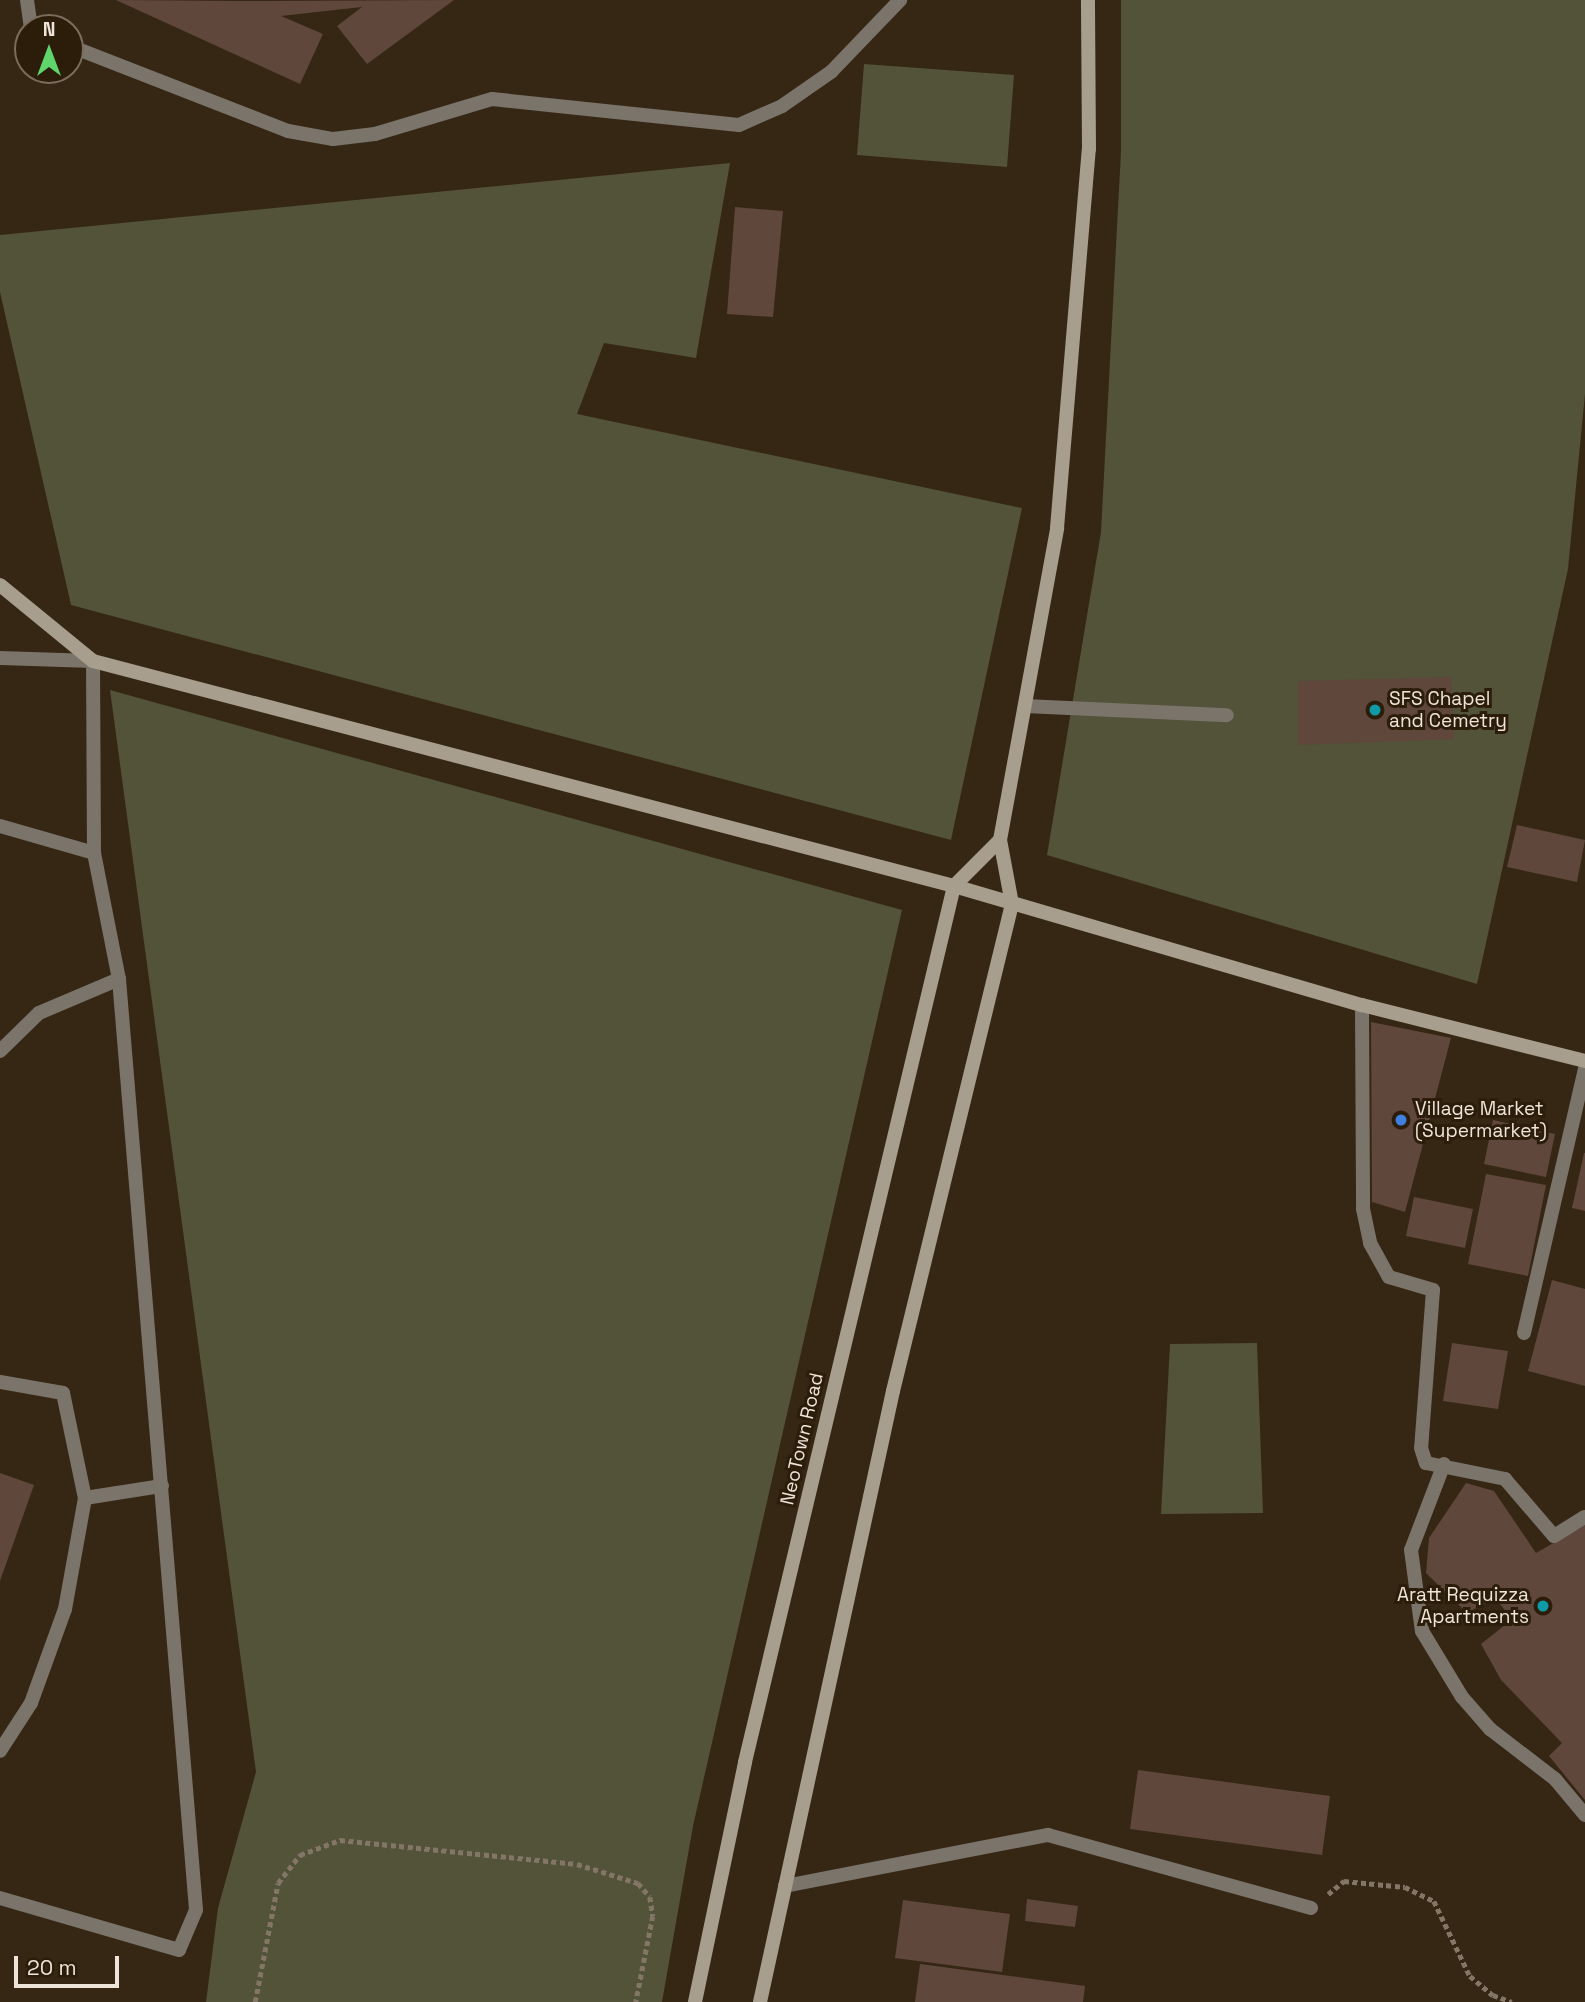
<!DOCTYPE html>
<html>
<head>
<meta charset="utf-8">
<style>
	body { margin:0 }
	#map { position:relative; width:1585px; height:2002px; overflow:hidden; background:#362614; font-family:"Space Grotesk",sans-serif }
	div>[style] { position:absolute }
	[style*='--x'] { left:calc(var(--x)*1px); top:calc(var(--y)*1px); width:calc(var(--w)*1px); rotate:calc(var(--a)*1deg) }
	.green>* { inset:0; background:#525338 }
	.building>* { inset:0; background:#5f473b }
	.path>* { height:4.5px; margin-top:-2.25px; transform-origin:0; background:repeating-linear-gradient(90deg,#847667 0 5px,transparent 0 8.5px) }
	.lane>* { height:14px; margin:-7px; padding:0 7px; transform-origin:7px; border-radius:7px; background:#7a746a }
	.street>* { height:14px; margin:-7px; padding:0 7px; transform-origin:7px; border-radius:7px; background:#7a746a }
	.secondary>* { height:14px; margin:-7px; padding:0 7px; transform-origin:7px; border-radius:7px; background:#a79e8d }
	.dots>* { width:19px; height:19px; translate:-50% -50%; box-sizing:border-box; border:4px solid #2c1d0a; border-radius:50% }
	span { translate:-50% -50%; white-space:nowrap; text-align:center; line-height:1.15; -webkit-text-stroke:6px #2c1d0a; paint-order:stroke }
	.poi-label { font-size:19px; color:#efe4d9 }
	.left { translate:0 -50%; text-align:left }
	.right { translate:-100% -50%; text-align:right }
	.street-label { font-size:19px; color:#efe4d9 }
	.north { position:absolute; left:14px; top:14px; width:70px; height:70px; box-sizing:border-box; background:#2c1d0a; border:2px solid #7a6d5d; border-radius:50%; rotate:0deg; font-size:19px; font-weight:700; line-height:28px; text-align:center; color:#efe4d9 }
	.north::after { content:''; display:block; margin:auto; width:24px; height:32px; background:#5fd56b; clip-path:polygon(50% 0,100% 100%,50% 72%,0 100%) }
	.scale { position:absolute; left:14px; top:1956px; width:105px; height:32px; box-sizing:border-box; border:4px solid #efe4d9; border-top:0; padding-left:9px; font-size:21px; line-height:24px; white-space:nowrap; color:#efe4d9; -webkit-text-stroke:5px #2c1d0a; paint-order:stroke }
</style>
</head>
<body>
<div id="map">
	<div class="green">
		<div style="clip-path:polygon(1121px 0,1585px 0,1585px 394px,1568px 569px,1477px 984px,1047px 855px,1101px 532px,1121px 151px)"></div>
		<div style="clip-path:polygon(864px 64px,1014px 75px,1007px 167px,857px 155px)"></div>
		<div style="clip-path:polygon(730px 163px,696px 358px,604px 343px,577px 414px,1022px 508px,951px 840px,71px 605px,0 292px,0 235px)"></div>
		<div style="clip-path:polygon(110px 690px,902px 910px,693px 1826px,662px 2002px,206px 2002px,218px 1908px,256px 1772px)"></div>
		<div style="clip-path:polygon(1257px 1343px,1263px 1513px,1161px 1514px,1170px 1344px)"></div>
	</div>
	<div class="building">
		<div style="clip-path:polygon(116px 0,241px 1px,454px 0,367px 64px,337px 26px,362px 7px,281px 16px,323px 34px,300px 84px)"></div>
		<div style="clip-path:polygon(735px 207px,783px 211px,773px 317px,727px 314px)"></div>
		<div style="clip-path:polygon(1451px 677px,1454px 739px,1298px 745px,1298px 681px)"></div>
		<div style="clip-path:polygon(1517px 825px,1585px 840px,1577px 882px,1507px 867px)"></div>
		<div style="clip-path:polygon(1371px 1022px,1451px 1038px,1405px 1212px,1372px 1202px)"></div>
		<div style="clip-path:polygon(1493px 1120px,1555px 1134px,1546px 1177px,1484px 1164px)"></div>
		<div style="clip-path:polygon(1584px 1153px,1585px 1153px,1585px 1211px,1572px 1208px)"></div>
		<div style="clip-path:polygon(1486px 1174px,1546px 1185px,1528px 1276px,1468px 1264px)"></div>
		<div style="clip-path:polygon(1414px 1197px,1473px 1209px,1465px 1248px,1406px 1236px)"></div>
		<div style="clip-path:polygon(1552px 1280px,1585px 1289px,1585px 1386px,1528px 1371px)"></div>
		<div style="clip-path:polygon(1452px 1343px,1508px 1351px,1498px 1409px,1443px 1401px)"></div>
		<div style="clip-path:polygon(0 1473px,34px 1485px,0 1581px)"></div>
		<div style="clip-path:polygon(1466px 1483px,1494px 1491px,1536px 1553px,1585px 1525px,1585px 1800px,1549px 1756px,1562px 1743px,1501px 1680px,1481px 1644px,1510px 1621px,1509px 1615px,1495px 1598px,1467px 1613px,1426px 1573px,1429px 1538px)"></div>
		<div style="clip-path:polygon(1138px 1770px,1330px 1796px,1322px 1855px,1130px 1829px)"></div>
		<div style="clip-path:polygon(1027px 1899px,1078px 1906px,1075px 1927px,1025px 1921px)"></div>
		<div style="clip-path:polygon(903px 1900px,1010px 1914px,1002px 1972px,895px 1958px)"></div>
		<div style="clip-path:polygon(920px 1964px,1085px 1986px,1083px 2002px,915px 2002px)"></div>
	</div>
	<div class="path">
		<div style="--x:1328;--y:1894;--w:21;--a:-39"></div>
		<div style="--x:1344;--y:1881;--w:61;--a:5.6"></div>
		<div style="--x:1405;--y:1887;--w:32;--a:26"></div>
		<div style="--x:1434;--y:1901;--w:83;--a:64.4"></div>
		<div style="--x:1470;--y:1976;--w:30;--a:40"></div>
		<div style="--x:1493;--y:1995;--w:20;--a:20"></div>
		<div style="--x:255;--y:2002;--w:121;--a:-79.1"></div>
		<div style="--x:278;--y:1883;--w:36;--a:-52"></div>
		<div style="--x:300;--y:1855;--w:43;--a:-20.6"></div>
		<div style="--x:340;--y:1840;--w:238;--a:5.8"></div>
		<div style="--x:577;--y:1864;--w:64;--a:17.3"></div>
		<div style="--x:638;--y:1883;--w:18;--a:49"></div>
		<div style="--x:650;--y:1897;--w:19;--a:81"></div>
		<div style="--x:653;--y:1916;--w:88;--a:101.2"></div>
	</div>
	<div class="lane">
		<div style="--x:1025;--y:706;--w:202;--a:2.6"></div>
		<div style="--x:0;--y:1382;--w:64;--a:9.9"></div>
		<div style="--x:63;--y:1393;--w:107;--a:78.2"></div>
		<div style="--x:85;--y:1498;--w:113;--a:100.2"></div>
		<div style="--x:65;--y:1609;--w:100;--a:109.9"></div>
		<div style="--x:31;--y:1703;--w:57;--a:122.9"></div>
		<div style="--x:85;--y:1498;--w:78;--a:-8.9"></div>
		<div style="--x:785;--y:1886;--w:268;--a:-11"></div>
		<div style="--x:1048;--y:1835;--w:273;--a:15.5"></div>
	</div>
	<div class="street">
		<div style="--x:27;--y:0;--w:28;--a:82"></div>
		<div style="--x:70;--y:46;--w:234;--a:21.3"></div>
		<div style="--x:288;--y:131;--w:46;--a:10.1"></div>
		<div style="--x:333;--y:139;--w:42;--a:-6.8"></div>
		<div style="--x:375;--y:134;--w:122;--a:-16.7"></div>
		<div style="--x:492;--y:99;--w:248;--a:6"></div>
		<div style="--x:739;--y:125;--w:47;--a:-23.8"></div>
		<div style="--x:782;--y:106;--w:60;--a:-34.8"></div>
		<div style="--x:831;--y:72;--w:100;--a:-46.2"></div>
		<div style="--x:0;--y:658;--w:93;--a:1.8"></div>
		<div style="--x:93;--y:661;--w:192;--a:89.7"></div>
		<div style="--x:94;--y:853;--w:128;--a:78.8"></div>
		<div style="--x:119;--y:979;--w:934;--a:85.27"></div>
		<div style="--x:196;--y:1910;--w:43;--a:113"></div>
		<div style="--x:179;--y:1950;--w:186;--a:-163.8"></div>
		<div style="--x:0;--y:826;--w:98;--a:16"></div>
		<div style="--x:1362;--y:1005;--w:204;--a:89.7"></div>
		<div style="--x:1363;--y:1209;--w:35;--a:78"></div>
		<div style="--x:1370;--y:1243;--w:39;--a:61"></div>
		<div style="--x:1389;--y:1277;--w:46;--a:16.5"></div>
		<div style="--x:1433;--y:1290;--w:158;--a:94.3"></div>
		<div style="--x:1421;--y:1448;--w:16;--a:72"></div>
		<div style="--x:1426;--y:1463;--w:81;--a:11.4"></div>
		<div style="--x:1505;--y:1479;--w:75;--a:49.3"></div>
		<div style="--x:1554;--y:1536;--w:36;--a:-32"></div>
		<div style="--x:0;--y:1051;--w:54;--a:-44.3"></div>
		<div style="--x:39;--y:1013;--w:87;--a:-23"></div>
		<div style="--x:1524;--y:1333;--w:271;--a:-77"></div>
		<div style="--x:1444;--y:1464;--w:92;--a:111"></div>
		<div style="--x:1411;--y:1550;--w:82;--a:82.3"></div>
		<div style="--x:1422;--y:1631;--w:77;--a:58.8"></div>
		<div style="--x:1462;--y:1697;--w:43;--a:48.8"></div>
		<div style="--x:1490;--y:1729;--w:82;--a:37.6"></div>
		<div style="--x:1555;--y:1779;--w:47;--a:50.2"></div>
	</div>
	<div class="secondary">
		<div style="--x:0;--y:585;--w:120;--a:39.3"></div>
		<div style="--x:93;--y:661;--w:890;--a:14.65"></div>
		<div style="--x:954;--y:886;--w:425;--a:16.3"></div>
		<div style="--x:1362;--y:1005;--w:230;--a:14.1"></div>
		<div style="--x:954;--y:886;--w:65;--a:-45"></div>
		<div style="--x:695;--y:2002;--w:245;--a:-78.2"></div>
		<div style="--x:745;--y:1762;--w:901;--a:-76.58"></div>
		<div style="--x:760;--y:2002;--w:625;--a:-77.72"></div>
		<div style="--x:893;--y:1391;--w:501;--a:-76.27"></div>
		<div style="--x:1012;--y:904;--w:65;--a:-100.6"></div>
		<div style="--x:1000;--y:840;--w:317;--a:-79.6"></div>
		<div style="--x:1057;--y:528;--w:380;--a:-85.2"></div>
		<div style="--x:1089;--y:149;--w:149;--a:-90.4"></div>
	</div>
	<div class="dots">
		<div style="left:1375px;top:710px;background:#0f9aa8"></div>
		<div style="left:1401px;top:1120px;background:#3f7fe0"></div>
		<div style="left:1543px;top:1606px;background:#0f9aa8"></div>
	</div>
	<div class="poi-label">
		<span class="left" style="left:1389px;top:710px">SFS Chapel<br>and Cemetry</span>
		<span class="left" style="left:1415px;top:1120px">Village Market<br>(Supermarket)</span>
		<span class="right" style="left:1529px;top:1606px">Aratt Requizza<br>Apartments</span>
	</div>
	<div class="street-label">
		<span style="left:802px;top:1439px;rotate:-77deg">NeoTown Road</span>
	</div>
	<div class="north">N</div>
	<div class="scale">20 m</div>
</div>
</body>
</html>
